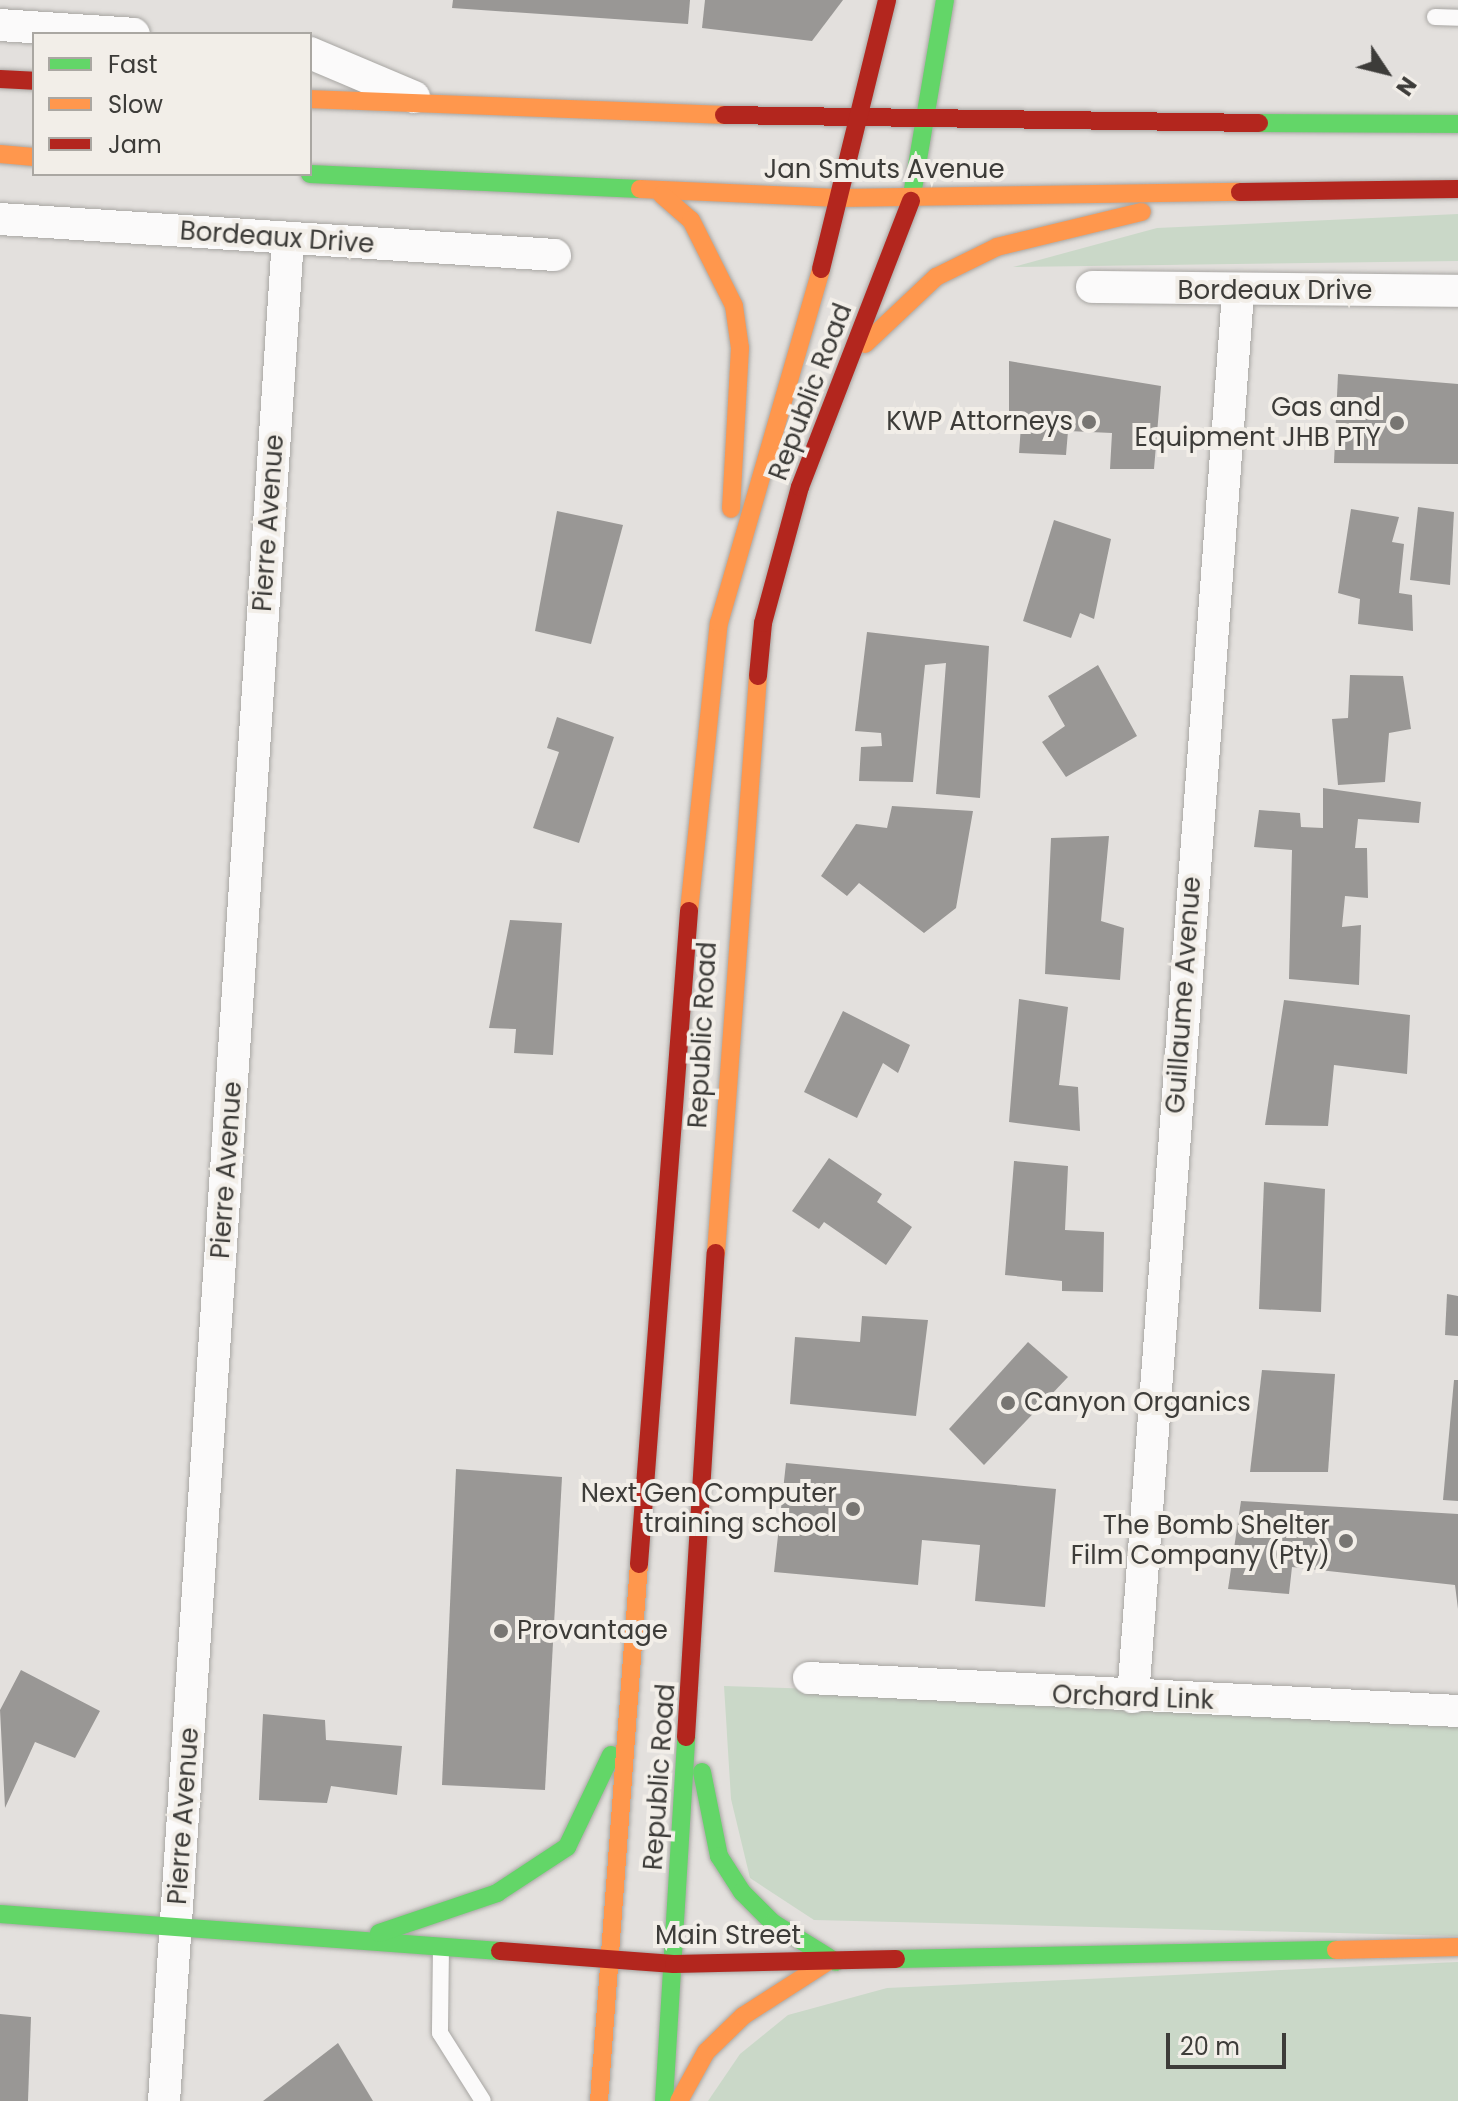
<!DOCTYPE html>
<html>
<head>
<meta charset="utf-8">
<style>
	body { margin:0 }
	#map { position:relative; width:1458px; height:2101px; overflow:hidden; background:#e3e0dd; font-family:Poppins,sans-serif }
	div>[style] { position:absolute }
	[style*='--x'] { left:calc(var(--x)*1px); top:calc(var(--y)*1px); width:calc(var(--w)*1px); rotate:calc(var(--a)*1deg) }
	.green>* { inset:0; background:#cad8c8 }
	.building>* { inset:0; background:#999795 }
	.roads { filter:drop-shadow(0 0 2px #a8a6a3) drop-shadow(0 0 2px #a8a6a3) }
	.lane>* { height:16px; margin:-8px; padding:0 8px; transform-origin:8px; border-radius:8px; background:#fbfafa }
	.street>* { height:32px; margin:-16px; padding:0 16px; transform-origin:16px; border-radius:16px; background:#fbfafa }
	.fast>* { height:18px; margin:-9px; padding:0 9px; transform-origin:9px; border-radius:9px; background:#63d668 }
	.slow>* { height:18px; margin:-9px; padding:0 9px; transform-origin:9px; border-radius:9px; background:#ff974d }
	.jam>* { height:18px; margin:-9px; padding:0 9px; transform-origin:9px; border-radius:9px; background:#b3261e }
	.dots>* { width:22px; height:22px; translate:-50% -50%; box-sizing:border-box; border:4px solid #f2eee8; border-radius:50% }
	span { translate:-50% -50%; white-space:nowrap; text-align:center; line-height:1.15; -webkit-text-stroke:8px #f2eee8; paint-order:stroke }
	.street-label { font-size:26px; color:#3d3c39 }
	.poi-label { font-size:26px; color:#3d3c39 }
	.right { translate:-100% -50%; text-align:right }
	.left { translate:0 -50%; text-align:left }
	.legend { position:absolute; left:32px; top:32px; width:280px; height:144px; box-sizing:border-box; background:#f2eee8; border:2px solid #aaa7a2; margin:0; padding:10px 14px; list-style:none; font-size:24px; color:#3d3c39 }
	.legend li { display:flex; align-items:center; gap:16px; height:40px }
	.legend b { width:40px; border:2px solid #aaa7a2 }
	.north { position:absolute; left:1346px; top:32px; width:80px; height:80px; -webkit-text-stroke:6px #f2eee8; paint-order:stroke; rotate:125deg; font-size:22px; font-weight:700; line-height:32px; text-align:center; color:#3d3c39 }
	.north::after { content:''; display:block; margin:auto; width:28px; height:36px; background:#3d3c39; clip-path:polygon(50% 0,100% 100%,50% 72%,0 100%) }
	.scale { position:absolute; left:1166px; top:2033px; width:120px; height:36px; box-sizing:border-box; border:4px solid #3d3c39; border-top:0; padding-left:10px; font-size:24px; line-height:28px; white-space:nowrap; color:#3d3c39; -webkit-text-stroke:6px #f2eee8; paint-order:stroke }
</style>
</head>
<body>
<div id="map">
	<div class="green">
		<div style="clip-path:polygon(1458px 214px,1458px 261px,1013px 267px,1157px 228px)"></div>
		<div style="clip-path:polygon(724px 1686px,1458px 1710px,1458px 1936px,814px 1920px,750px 1878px,731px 1799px)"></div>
		<div style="clip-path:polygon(1458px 1962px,1458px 2101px,708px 2101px,740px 2054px,788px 2015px,887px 1988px)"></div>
	</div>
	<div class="building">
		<div style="clip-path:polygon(453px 0,690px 0,688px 24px,452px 8px)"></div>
		<div style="clip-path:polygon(705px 0,843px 0,812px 41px,702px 28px)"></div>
		<div style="clip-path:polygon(1009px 361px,1161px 386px,1154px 469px,1110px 469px,1112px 433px,1068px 431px,1066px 455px,1019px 453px,1022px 412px,1009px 412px)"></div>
		<div style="clip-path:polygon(1338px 374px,1458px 384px,1458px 464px,1334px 463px)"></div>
		<div style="clip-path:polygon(1418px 507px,1454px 512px,1450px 585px,1410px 580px)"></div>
		<div style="clip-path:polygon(1351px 509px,1399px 517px,1392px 542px,1404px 544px,1399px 593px,1412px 595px,1413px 631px,1358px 624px,1360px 599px,1338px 593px)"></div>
		<div style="clip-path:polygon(557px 511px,623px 525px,591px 644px,535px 631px)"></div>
		<div style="clip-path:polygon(1054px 520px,1111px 539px,1094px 619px,1080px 613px,1071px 638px,1023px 621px)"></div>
		<div style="clip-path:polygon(867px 632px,989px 646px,980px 798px,936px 794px,946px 663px,925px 665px,913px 782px,859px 781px,861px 747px,882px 746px,881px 733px,855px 731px)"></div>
		<div style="clip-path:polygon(1098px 665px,1137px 736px,1066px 777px,1042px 742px,1065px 726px,1048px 696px)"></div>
		<div style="clip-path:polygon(1350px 675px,1403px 676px,1411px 729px,1389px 733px,1385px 782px,1338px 785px,1332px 719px,1348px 718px)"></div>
		<div style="clip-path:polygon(557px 717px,614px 737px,579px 843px,533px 828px,559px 752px,547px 748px)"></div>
		<div style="clip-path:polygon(1323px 788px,1421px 802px,1419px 823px,1358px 819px,1355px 848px,1367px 848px,1368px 898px,1345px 896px,1342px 927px,1361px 925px,1359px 985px,1289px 979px,1292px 850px,1254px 847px,1259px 810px,1300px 813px,1301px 827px,1323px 828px)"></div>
		<div style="clip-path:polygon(892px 806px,973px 811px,956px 908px,924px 933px,859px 883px,847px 896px,821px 876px,856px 824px,887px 828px)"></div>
		<div style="clip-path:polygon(1109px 836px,1101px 921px,1124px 928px,1120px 980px,1045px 974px,1051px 838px)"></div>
		<div style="clip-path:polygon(510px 920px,562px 923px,553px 1055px,514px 1053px,516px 1029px,489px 1028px)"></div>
		<div style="clip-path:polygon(1019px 999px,1068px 1007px,1059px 1085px,1078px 1087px,1080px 1131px,1009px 1122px)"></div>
		<div style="clip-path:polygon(1284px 1000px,1410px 1015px,1407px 1074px,1334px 1065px,1328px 1126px,1265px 1125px)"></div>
		<div style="clip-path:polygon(843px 1011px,910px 1045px,898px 1073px,883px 1063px,857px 1118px,804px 1092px)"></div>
		<div style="clip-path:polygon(829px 1158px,882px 1194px,877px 1202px,912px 1227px,886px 1265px,824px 1222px,819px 1229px,792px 1211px)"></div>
		<div style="clip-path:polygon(1014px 1161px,1068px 1166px,1065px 1230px,1104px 1232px,1103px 1292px,1062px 1291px,1062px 1281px,1005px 1275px)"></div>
		<div style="clip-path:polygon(1264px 1182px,1325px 1189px,1321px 1312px,1259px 1309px)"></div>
		<div style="clip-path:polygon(1447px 1294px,1458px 1296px,1458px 1336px,1445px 1335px)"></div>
		<div style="clip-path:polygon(862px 1316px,928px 1320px,916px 1416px,790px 1404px,795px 1337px,860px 1342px)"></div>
		<div style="clip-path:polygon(1028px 1342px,1068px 1377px,984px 1465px,949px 1429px)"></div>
		<div style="clip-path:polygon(1262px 1370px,1335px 1374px,1328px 1472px,1250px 1472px)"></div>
		<div style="clip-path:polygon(1454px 1380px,1458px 1380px,1458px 1501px,1443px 1500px)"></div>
		<div style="clip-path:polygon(786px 1463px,1056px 1489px,1045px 1607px,975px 1601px,980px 1545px,922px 1540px,918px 1585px,774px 1572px)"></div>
		<div style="clip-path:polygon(456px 1469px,562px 1477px,545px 1790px,442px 1785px)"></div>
		<div style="clip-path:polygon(1241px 1501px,1458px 1514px,1458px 1609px,1455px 1585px,1292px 1567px,1289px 1594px,1228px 1589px)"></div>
		<div style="clip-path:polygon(21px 1670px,100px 1711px,75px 1758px,35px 1742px,5px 1808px,0 1710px)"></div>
		<div style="clip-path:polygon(263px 1714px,325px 1720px,326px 1740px,402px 1746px,397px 1795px,331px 1786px,327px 1803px,259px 1800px)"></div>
		<div style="clip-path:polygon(0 2014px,31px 2017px,28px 2101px,0 2101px)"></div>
		<div style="clip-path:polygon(338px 2043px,373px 2101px,263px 2101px)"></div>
	</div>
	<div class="roads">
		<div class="lane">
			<div style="--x:1435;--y:17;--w:23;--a:2"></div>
			<div style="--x:441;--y:1947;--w:86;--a:90.7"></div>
			<div style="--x:440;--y:2033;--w:80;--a:57.7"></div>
		</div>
		<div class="street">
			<div style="--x:0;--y:25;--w:134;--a:3.8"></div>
			<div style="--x:310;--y:53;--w:113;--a:22.9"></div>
			<div style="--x:0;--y:219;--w:556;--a:3.71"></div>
			<div style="--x:1092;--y:287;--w:366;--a:0.6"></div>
			<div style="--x:809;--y:1678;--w:650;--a:2.91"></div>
			<div style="--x:1133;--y:1697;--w:1408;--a:-85.72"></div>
			<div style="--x:164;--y:2101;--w:1867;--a:-86.19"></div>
		</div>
		<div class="fast">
			<div style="--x:1259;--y:123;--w:199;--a:0.3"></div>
			<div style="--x:310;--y:174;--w:330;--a:2.6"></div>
			<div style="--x:911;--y:201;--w:204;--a:-80.4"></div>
			<div style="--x:702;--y:1772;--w:86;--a:78.6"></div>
			<div style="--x:719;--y:1856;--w:43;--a:57.4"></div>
			<div style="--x:742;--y:1892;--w:44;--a:45"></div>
			<div style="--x:773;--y:1923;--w:74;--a:31.8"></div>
			<div style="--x:0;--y:1914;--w:501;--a:4.23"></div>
			<div style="--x:379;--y:1933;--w:125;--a:-18.7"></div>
			<div style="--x:497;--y:1893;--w:84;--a:-33.3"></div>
			<div style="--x:567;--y:1847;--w:102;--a:-64.4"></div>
			<div style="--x:896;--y:1959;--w:440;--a:-1.2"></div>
			<div style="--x:664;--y:2101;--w:365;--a:-86.5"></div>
		</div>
		<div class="slow">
			<div style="--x:310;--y:99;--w:414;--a:2.2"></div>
			<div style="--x:0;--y:154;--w:34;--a:5"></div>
			<div style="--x:640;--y:189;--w:199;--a:2.6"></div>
			<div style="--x:839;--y:198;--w:401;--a:-0.9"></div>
			<div style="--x:662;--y:195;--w:38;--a:41"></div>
			<div style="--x:691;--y:220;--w:96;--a:63.4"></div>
			<div style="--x:734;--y:306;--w:42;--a:81.9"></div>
			<div style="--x:740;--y:348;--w:161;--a:93.2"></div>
			<div style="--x:865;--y:344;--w:98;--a:-43.3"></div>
			<div style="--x:936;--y:277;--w:68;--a:-26.2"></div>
			<div style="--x:997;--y:247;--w:149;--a:-13.6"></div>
			<div style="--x:689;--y:911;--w:290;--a:-84.1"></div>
			<div style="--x:719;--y:623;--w:368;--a:-73.9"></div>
			<div style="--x:716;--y:1253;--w:579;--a:-85.84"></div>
			<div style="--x:1336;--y:1950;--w:122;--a:-1.4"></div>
			<div style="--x:599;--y:2101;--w:538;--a:-85.74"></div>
			<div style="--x:679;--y:2101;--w:56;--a:-61.1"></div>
			<div style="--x:706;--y:2052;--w:52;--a:-44.2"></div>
			<div style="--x:743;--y:2016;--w:100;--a:-32.7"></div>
		</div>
		<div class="jam">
			<div style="--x:0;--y:79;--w:34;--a:3"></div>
			<div style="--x:724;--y:115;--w:535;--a:0.86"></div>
			<div style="--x:1240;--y:192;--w:218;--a:-0.8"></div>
			<div style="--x:821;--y:269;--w:277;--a:-76.2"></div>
			<div style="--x:758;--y:676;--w:53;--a:-84.6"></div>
			<div style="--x:763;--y:623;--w:141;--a:-74.8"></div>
			<div style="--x:800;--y:487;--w:307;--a:-68.8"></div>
			<div style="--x:639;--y:1564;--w:655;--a:-85.62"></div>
			<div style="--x:686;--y:1737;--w:485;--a:-86.5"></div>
			<div style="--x:500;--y:1951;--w:174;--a:4.3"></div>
			<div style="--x:674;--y:1964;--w:222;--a:-1.3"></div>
		</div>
	</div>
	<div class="dots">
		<div style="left:1089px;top:422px;background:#777572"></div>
		<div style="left:1397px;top:423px;background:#777572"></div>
		<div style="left:1008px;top:1403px;background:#777572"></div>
		<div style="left:853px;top:1509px;background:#777572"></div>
		<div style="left:1346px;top:1541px;background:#777572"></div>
		<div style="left:501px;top:1631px;background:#777572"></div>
	</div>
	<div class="street-label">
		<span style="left:884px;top:170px">Jan Smuts Avenue</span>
		<span style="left:277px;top:238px;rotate:4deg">Bordeaux Drive</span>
		<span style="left:1275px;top:291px">Bordeaux Drive</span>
		<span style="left:811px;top:392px;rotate:-69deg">Republic Road</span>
		<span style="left:269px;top:523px;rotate:-86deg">Pierre Avenue</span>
		<span style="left:1184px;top:995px;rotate:-86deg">Guillaume Avenue</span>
		<span style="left:703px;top:1035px;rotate:-87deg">Republic Road</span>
		<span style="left:227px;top:1170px;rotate:-86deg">Pierre Avenue</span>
		<span style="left:1133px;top:1698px;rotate:2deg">Orchard Link</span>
		<span style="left:660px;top:1777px;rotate:-86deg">Republic Road</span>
		<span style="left:184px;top:1816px;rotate:-86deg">Pierre Avenue</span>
		<span style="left:728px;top:1936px">Main Street</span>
	</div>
	<div class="poi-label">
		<span class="right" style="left:1381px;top:423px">Gas and<br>Equipment JHB PTY</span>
		<span class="right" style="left:1073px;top:422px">KWP Attorneys</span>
		<span class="left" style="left:1024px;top:1403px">Canyon Organics</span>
		<span class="right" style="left:837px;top:1509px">Next Gen Computer<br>training school</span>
		<span class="right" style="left:1330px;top:1541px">The Bomb Shelter<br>Film Company (Pty)</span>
		<span class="left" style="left:517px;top:1631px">Provantage</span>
	</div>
	<ul class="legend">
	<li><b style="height:10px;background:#63d668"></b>Fast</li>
	<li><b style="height:10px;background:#ff974d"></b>Slow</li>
	<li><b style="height:10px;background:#b3261e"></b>Jam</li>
	</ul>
	<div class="north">N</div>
	<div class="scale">20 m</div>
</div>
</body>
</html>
